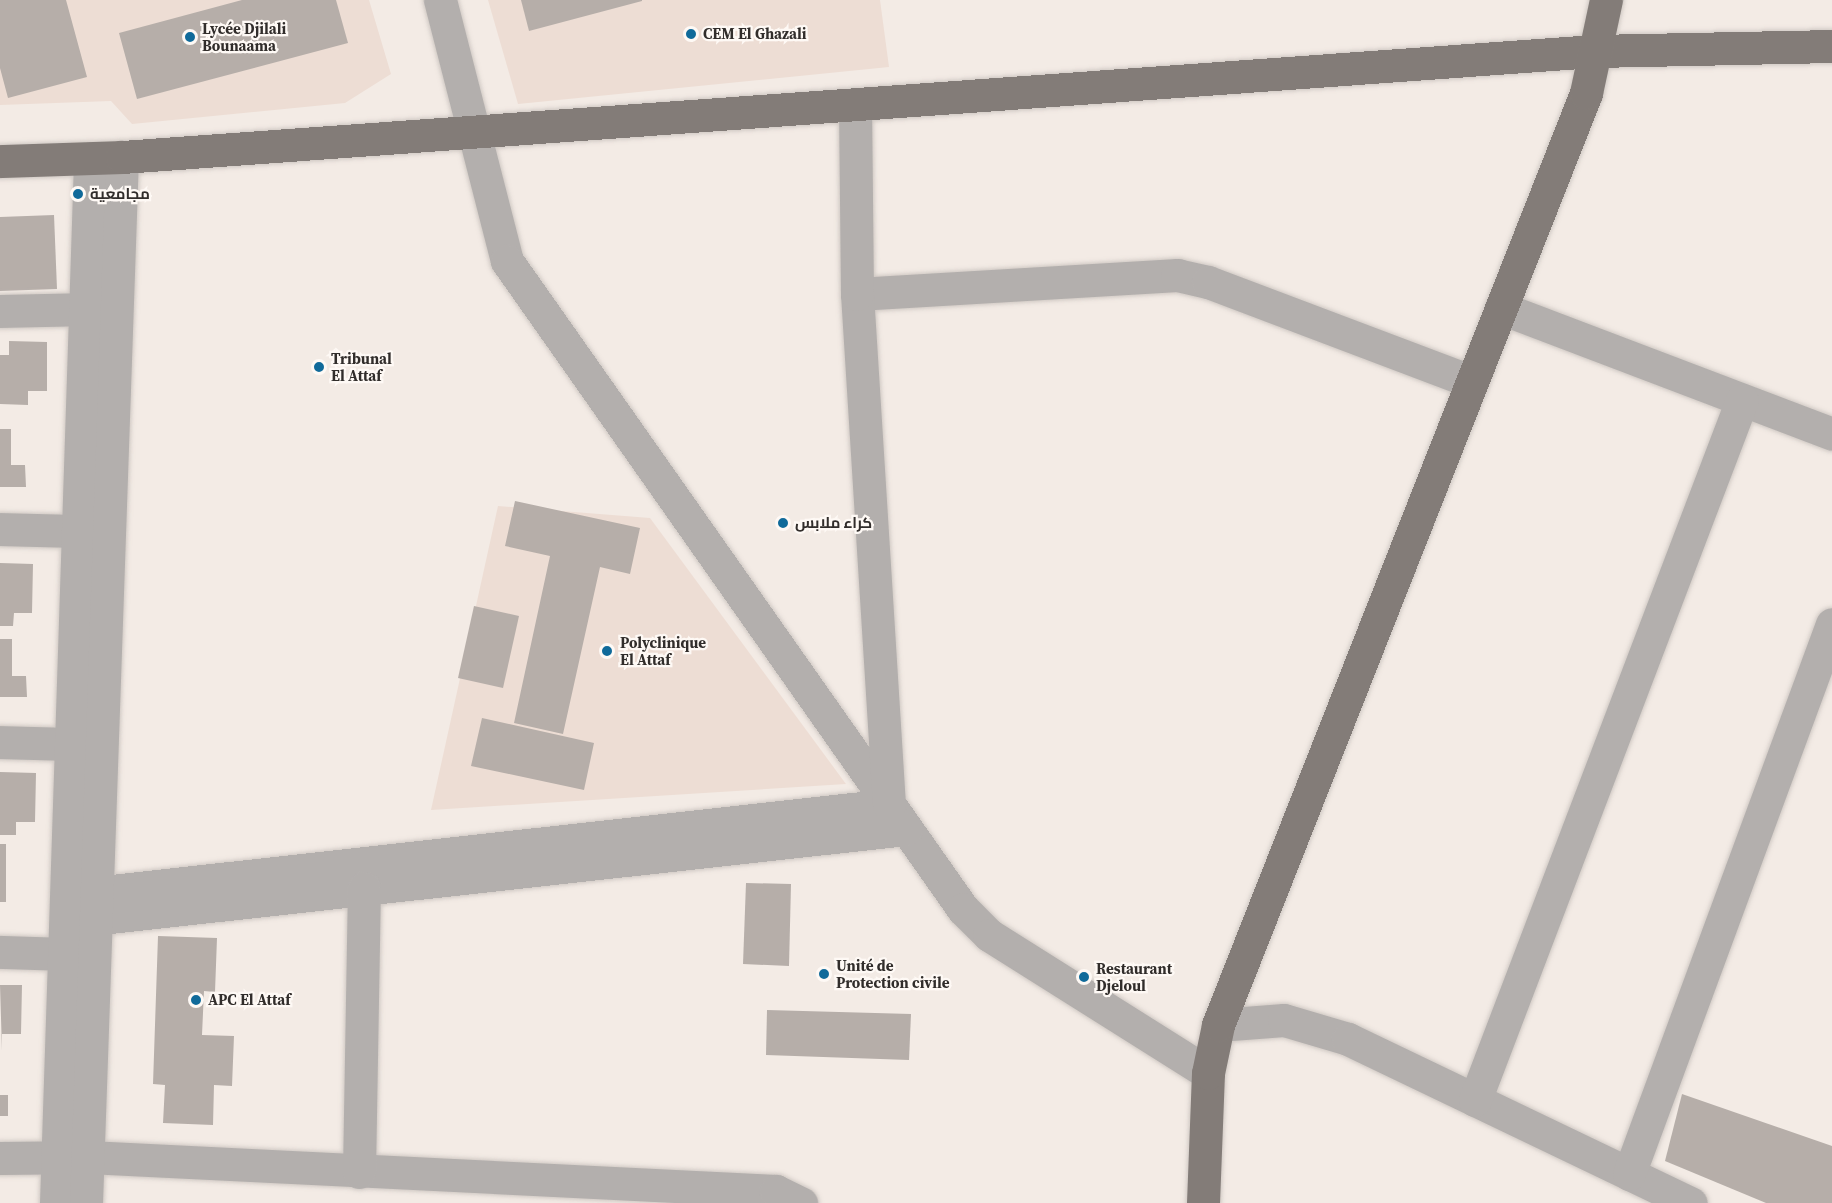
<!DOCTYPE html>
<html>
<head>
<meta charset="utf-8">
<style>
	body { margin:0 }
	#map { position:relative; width:1832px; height:1203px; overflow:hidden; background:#f3ebe5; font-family:"Source Serif 4",Cairo,serif }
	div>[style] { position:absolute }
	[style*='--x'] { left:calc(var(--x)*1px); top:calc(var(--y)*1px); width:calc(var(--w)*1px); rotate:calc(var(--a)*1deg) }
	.built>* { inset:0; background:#edddd4 }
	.building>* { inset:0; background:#b6aea9 }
	.roads { filter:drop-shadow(0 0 2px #d0c9c4) drop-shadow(0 0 2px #d0c9c4) }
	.minor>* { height:33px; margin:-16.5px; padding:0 16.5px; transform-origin:16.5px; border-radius:16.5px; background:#b3afad }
	.major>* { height:33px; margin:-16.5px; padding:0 16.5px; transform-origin:16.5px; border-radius:16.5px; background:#837c78 }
	.dots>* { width:16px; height:16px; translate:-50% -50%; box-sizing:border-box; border:3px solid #fef9f5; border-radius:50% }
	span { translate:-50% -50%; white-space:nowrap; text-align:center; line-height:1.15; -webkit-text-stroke:4.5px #fef9f5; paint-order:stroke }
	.poi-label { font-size:15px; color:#312d2b; font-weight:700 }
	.left { translate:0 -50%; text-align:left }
</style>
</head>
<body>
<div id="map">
	<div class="built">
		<div style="clip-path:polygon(0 0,369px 0,391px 74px,345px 103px,132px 124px,111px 101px,0 105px)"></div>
		<div style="clip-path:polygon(488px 0,880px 0,889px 67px,518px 104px)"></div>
		<div style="clip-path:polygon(498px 506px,650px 518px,846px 784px,431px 810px)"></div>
	</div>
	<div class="building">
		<div style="clip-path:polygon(0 0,66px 0,87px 77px,8px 98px,0 68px)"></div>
		<div style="clip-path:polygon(242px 0,336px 0,348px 43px,137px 99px,119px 33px)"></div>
		<div style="clip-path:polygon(521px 0,642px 0,642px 1px,529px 31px)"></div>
		<div style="clip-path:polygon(54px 215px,57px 289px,0 291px,0 217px)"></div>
		<div style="clip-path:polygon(9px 341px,47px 342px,47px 391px,28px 391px,28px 405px,0 404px,0 355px,9px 355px)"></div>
		<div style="clip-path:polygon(0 429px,11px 429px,11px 465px,25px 465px,26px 487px,0 487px)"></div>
		<div style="clip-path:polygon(515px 501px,640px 528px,630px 574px,600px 567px,563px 734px,514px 723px,550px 556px,505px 546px)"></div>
		<div style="clip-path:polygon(0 563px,33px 564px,32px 613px,14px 613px,13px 626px,0 626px)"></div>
		<div style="clip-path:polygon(474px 606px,519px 616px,503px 688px,458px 678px)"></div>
		<div style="clip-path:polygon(0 639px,12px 639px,12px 676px,26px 676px,27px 697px,0 697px)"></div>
		<div style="clip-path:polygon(482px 718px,594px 743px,584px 790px,471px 766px)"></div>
		<div style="clip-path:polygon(0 772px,36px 773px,35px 822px,16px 822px,16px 835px,0 835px)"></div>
		<div style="clip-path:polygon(0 844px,6px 844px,6px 902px,0 902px)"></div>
		<div style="clip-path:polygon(746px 883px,791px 884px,789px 966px,743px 964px)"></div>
		<div style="clip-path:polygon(158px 936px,217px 938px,215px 992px,204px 991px,202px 1035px,234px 1036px,232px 1086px,214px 1085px,213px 1125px,163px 1123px,165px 1085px,153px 1084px)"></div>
		<div style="clip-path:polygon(0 985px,22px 985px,21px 1034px,2px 1034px,2px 1051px)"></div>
		<div style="clip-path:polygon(767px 1010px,911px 1014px,909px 1060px,766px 1055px)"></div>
		<div style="clip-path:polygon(1682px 1094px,1832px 1146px,1832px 1203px,1766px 1203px,1665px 1161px)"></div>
		<div style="clip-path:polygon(0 1095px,8px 1095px,8px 1116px,0 1116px)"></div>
	</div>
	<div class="roads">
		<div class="minor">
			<div style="--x:440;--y:0;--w:269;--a:75.6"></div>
			<div style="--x:507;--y:261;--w:792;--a:54.87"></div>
			<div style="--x:963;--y:909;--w:37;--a:45"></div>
			<div style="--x:989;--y:935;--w:259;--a:32.2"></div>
			<div style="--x:857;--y:294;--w:321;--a:-3.4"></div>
			<div style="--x:1177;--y:275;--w:32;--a:13"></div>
			<div style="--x:1208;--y:282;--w:282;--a:20.7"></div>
			<div style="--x:1501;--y:308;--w:354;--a:20.8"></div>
			<div style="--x:0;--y:311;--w:85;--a:-1.3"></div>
			<div style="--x:0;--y:529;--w:79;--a:1.5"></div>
			<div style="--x:0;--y:742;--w:72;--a:1.6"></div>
			<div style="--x:67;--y:896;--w:827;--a:-6.32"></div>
			<div style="--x:889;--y:805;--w:512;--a:-93.58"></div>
			<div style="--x:857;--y:294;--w:190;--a:-90.6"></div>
			<div style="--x:74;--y:921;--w:837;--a:-6.31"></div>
			<div style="--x:0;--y:952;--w:65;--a:1.8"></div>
			<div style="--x:1218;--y:1025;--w:66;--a:-4.3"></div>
			<div style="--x:1284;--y:1020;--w:67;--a:16.5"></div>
			<div style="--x:1348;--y:1039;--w:380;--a:25.6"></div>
			<div style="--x:1475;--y:1100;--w:749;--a:-69.12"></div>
			<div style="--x:0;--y:1158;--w:88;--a:-0.7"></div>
			<div style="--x:88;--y:1157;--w:689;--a:2.83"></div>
			<div style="--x:776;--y:1191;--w:28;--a:26"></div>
			<div style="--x:359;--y:1172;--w:284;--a:-89"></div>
			<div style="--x:1629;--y:1174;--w:586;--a:-69.74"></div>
			<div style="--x:56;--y:1203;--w:1045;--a:-88.13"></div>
			<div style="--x:86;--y:1203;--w:1047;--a:-88.03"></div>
		</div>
		<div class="major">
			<div style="--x:0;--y:161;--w:122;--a:-1.9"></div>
			<div style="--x:122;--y:157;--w:1477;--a:-4.12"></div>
			<div style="--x:1595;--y:51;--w:237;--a:-1.2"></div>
			<div style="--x:1203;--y:1203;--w:130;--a:-87.8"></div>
			<div style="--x:1208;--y:1073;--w:49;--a:-78.2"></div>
			<div style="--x:1218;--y:1025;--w:1002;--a:-68.45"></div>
			<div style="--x:1586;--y:93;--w:95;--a:-77.9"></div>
		</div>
	</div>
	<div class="dots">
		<div style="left:691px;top:34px;background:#106a9a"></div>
		<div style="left:190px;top:37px;background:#106a9a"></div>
		<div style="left:78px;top:194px;background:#106a9a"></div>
		<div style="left:319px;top:367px;background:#106a9a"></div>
		<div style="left:783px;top:523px;background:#106a9a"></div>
		<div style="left:607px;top:651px;background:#106a9a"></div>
		<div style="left:824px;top:974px;background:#106a9a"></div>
		<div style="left:1084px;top:977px;background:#106a9a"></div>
		<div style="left:196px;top:1000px;background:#106a9a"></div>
	</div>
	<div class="poi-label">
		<span class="left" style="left:202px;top:37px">Lycée Djilali<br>Bounaama</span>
		<span class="left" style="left:703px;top:34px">CEM El Ghazali</span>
		<span class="left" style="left:90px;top:194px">مجامعية</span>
		<span class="left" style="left:331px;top:367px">Tribunal<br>El Attaf</span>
		<span class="left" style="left:795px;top:523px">كراء ملابس</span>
		<span class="left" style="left:620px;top:651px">Polyclinique<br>El Attaf</span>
		<span class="left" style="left:836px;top:974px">Unité de<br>Protection civile</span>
		<span class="left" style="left:1096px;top:977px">Restaurant<br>Djeloul</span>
		<span class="left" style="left:208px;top:1000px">APC El Attaf</span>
	</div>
</div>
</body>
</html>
